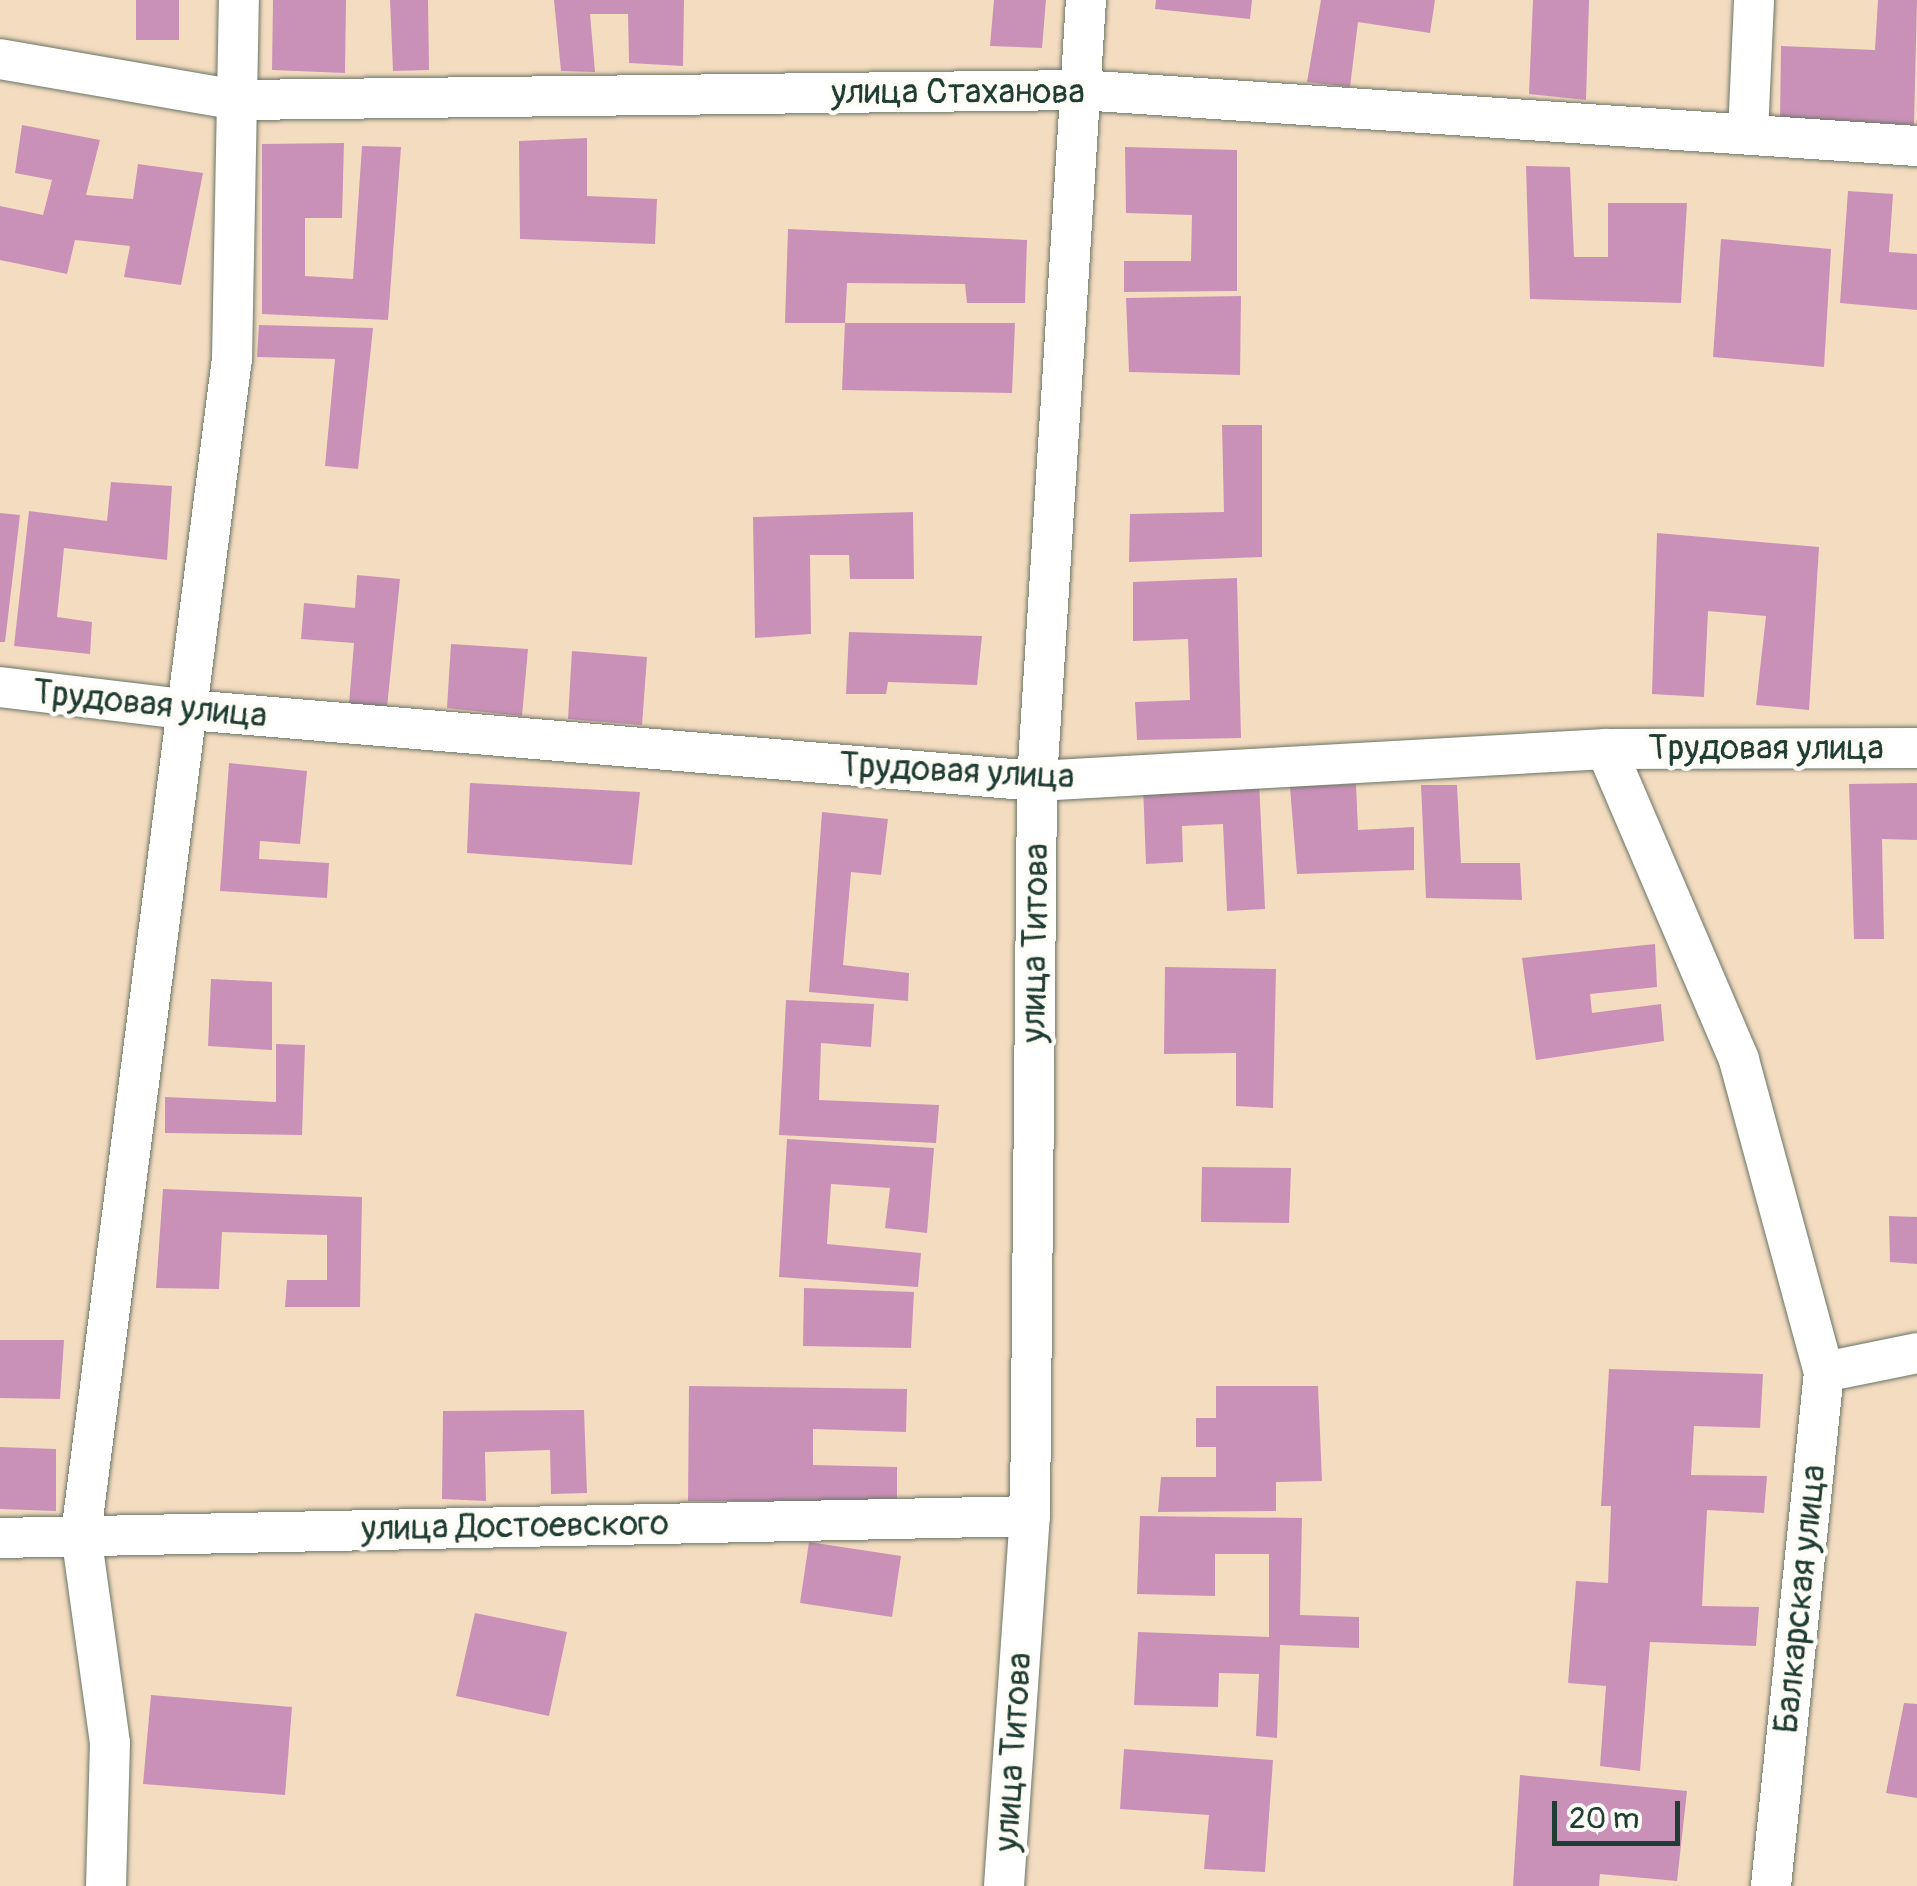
<!DOCTYPE html>
<html>
<head>
<meta charset="utf-8">
<style>
	body { margin:0 }
	#map { position:relative; width:1917px; height:1886px; overflow:hidden; background:#f4dcc1; font-family:Pangolin,sans-serif }
	div>[style] { position:absolute }
	[style*='--x'] { left:calc(var(--x)*1px); top:calc(var(--y)*1px); width:calc(var(--w)*1px); rotate:calc(var(--a)*1deg) }
	.building>* { inset:0; background:#ca91b8 }
	.roads { filter:drop-shadow(0 0 2px #6a7565) drop-shadow(0 0 2px #6a7565) }
	.minor>* { height:40px; margin:-20px; padding:0 20px; transform-origin:20px; border-radius:20px; background:#fff }
	span { translate:-50% -50%; white-space:nowrap; text-align:center; line-height:1.15; -webkit-text-stroke:9px #fdfcf7; paint-order:stroke }
	.street-label { font-size:35px; color:#1f3d34 }
	.scale { position:absolute; left:1552px; top:1801px; width:128px; height:45px; box-sizing:border-box; border:5px solid #1f3d34; border-top:0; padding-left:12px; font-size:30px; line-height:35px; white-space:nowrap; color:#1f3d34; -webkit-text-stroke:8px #fdfcf7; paint-order:stroke }
</style>
</head>
<body>
<div id="map">
	<div class="building">
		<div style="clip-path:polygon(136px 0,179px 0,179px 40px,136px 40px)"></div>
		<div style="clip-path:polygon(273px 0,346px 0,345px 73px,272px 70px)"></div>
		<div style="clip-path:polygon(390px 0,428px 0,429px 70px,393px 71px)"></div>
		<div style="clip-path:polygon(554px 0,684px 0,683px 66px,629px 63px,628px 14px,590px 14px,595px 72px,561px 71px)"></div>
		<div style="clip-path:polygon(994px 0,1046px 0,1042px 48px,990px 46px)"></div>
		<div style="clip-path:polygon(1156px 0,1252px 0,1250px 19px,1155px 9px)"></div>
		<div style="clip-path:polygon(1321px 0,1435px 0,1430px 33px,1358px 22px,1350px 87px,1307px 82px)"></div>
		<div style="clip-path:polygon(1533px 0,1589px 0,1586px 100px,1529px 94px)"></div>
		<div style="clip-path:polygon(1878px 0,1917px 0,1914px 125px,1780px 118px,1781px 46px,1875px 50px)"></div>
		<div style="clip-path:polygon(22px 125px,100px 140px,86px 195px,133px 199px,138px 164px,203px 173px,181px 285px,124px 277px,130px 246px,75px 240px,67px 274px,0 260px,0 206px,43px 215px,52px 180px,15px 173px)"></div>
		<div style="clip-path:polygon(587px 138px,587px 196px,657px 199px,655px 244px,520px 239px,519px 141px)"></div>
		<div style="clip-path:polygon(344px 143px,342px 218px,305px 218px,305px 276px,353px 279px,362px 146px,401px 147px,388px 320px,262px 314px,262px 144px)"></div>
		<div style="clip-path:polygon(1125px 147px,1237px 150px,1237px 291px,1124px 292px,1124px 261px,1191px 261px,1192px 215px,1126px 213px)"></div>
		<div style="clip-path:polygon(1526px 166px,1570px 167px,1574px 257px,1608px 257px,1608px 203px,1687px 203px,1681px 303px,1530px 299px)"></div>
		<div style="clip-path:polygon(1848px 191px,1893px 194px,1889px 252px,1917px 254px,1917px 310px,1840px 303px)"></div>
		<div style="clip-path:polygon(788px 229px,1027px 240px,1025px 303px,967px 303px,965px 284px,847px 283px,845px 323px,785px 323px)"></div>
		<div style="clip-path:polygon(1721px 239px,1831px 249px,1824px 367px,1713px 357px)"></div>
		<div style="clip-path:polygon(1241px 296px,1240px 375px,1129px 372px,1126px 298px)"></div>
		<div style="clip-path:polygon(845px 323px,1015px 323px,1012px 393px,842px 390px)"></div>
		<div style="clip-path:polygon(259px 325px,373px 328px,358px 469px,325px 466px,335px 359px,257px 357px)"></div>
		<div style="clip-path:polygon(1222px 425px,1262px 425px,1262px 557px,1129px 562px,1130px 514px,1224px 512px)"></div>
		<div style="clip-path:polygon(111px 482px,172px 486px,167px 560px,64px 548px,57px 617px,92px 622px,90px 654px,14px 646px,29px 511px,107px 521px)"></div>
		<div style="clip-path:polygon(913px 512px,914px 579px,850px 579px,849px 555px,810px 555px,811px 634px,755px 638px,753px 517px)"></div>
		<div style="clip-path:polygon(0 513px,20px 515px,5px 642px,0 642px)"></div>
		<div style="clip-path:polygon(1657px 533px,1819px 547px,1809px 710px,1756px 705px,1766px 616px,1708px 611px,1704px 697px,1652px 694px)"></div>
		<div style="clip-path:polygon(357px 575px,400px 579px,387px 707px,349px 704px,354px 643px,301px 639px,304px 603px,355px 608px)"></div>
		<div style="clip-path:polygon(1237px 578px,1241px 738px,1137px 740px,1135px 702px,1190px 700px,1188px 639px,1133px 641px,1133px 582px)"></div>
		<div style="clip-path:polygon(849px 632px,982px 636px,977px 685px,888px 682px,886px 694px,846px 694px)"></div>
		<div style="clip-path:polygon(451px 644px,528px 649px,522px 716px,447px 708px)"></div>
		<div style="clip-path:polygon(572px 651px,647px 657px,642px 725px,568px 719px)"></div>
		<div style="clip-path:polygon(229px 763px,307px 771px,300px 844px,260px 841px,259px 859px,329px 863px,327px 898px,220px 891px)"></div>
		<div style="clip-path:polygon(1259px 781px,1265px 909px,1227px 911px,1223px 824px,1182px 826px,1183px 862px,1146px 864px,1143px 785px)"></div>
		<div style="clip-path:polygon(470px 783px,640px 792px,632px 865px,467px 853px)"></div>
		<div style="clip-path:polygon(1917px 783px,1917px 840px,1882px 839px,1884px 939px,1854px 939px,1849px 784px)"></div>
		<div style="clip-path:polygon(1356px 784px,1358px 830px,1414px 827px,1414px 870px,1297px 874px,1290px 787px)"></div>
		<div style="clip-path:polygon(1421px 785px,1457px 785px,1461px 863px,1520px 863px,1522px 900px,1426px 898px)"></div>
		<div style="clip-path:polygon(822px 812px,888px 819px,881px 875px,851px 872px,843px 965px,909px 973px,908px 1001px,809px 992px)"></div>
		<div style="clip-path:polygon(1655px 944px,1657px 987px,1590px 994px,1592px 1013px,1661px 1004px,1664px 1041px,1536px 1060px,1522px 958px)"></div>
		<div style="clip-path:polygon(1165px 967px,1276px 969px,1273px 1108px,1236px 1106px,1236px 1053px,1164px 1054px)"></div>
		<div style="clip-path:polygon(211px 979px,272px 982px,272px 1050px,208px 1046px)"></div>
		<div style="clip-path:polygon(786px 1000px,874px 1004px,871px 1047px,821px 1043px,819px 1100px,939px 1105px,936px 1143px,779px 1135px)"></div>
		<div style="clip-path:polygon(276px 1044px,305px 1045px,302px 1135px,165px 1133px,165px 1097px,276px 1102px)"></div>
		<div style="clip-path:polygon(787px 1139px,934px 1148px,927px 1233px,885px 1228px,890px 1188px,831px 1184px,827px 1244px,921px 1253px,918px 1287px,779px 1277px)"></div>
		<div style="clip-path:polygon(1202px 1167px,1291px 1168px,1289px 1223px,1201px 1222px)"></div>
		<div style="clip-path:polygon(163px 1189px,362px 1197px,360px 1307px,285px 1307px,287px 1280px,327px 1280px,327px 1235px,222px 1232px,219px 1289px,156px 1288px)"></div>
		<div style="clip-path:polygon(1889px 1216px,1917px 1217px,1917px 1264px,1890px 1262px)"></div>
		<div style="clip-path:polygon(804px 1288px,914px 1292px,911px 1348px,803px 1346px)"></div>
		<div style="clip-path:polygon(0 1340px,64px 1340px,60px 1399px,0 1398px)"></div>
		<div style="clip-path:polygon(1609px 1369px,1763px 1374px,1760px 1428px,1694px 1426px,1691px 1475px,1767px 1476px,1764px 1513px,1707px 1510px,1702px 1606px,1759px 1607px,1756px 1646px,1650px 1642px,1640px 1771px,1600px 1766px,1606px 1686px,1568px 1683px,1576px 1581px,1608px 1583px,1611px 1506px,1601px 1506px)"></div>
		<div style="clip-path:polygon(689px 1386px,907px 1389px,906px 1432px,813px 1429px,813px 1465px,897px 1467px,897px 1502px,688px 1501px)"></div>
		<div style="clip-path:polygon(1216px 1386px,1318px 1386px,1322px 1481px,1276px 1482px,1276px 1511px,1158px 1512px,1161px 1477px,1216px 1477px,1216px 1447px,1196px 1447px,1196px 1418px,1216px 1418px)"></div>
		<div style="clip-path:polygon(584px 1410px,587px 1493px,551px 1494px,550px 1450px,485px 1452px,486px 1501px,442px 1499px,443px 1411px)"></div>
		<div style="clip-path:polygon(0 1447px,56px 1449px,56px 1511px,0 1509px)"></div>
		<div style="clip-path:polygon(1140px 1516px,1302px 1518px,1300px 1615px,1359px 1617px,1359px 1648px,1280px 1645px,1277px 1738px,1256px 1736px,1259px 1674px,1219px 1673px,1218px 1707px,1134px 1705px,1138px 1632px,1269px 1637px,1269px 1554px,1215px 1554px,1215px 1596px,1137px 1594px)"></div>
		<div style="clip-path:polygon(809px 1542px,901px 1556px,892px 1617px,800px 1603px)"></div>
		<div style="clip-path:polygon(475px 1613px,567px 1632px,549px 1716px,456px 1696px)"></div>
		<div style="clip-path:polygon(151px 1695px,292px 1707px,285px 1795px,143px 1784px)"></div>
		<div style="clip-path:polygon(1904px 1703px,1917px 1704px,1917px 1798px,1886px 1793px)"></div>
		<div style="clip-path:polygon(1124px 1749px,1273px 1760px,1265px 1872px,1204px 1869px,1209px 1815px,1120px 1809px)"></div>
		<div style="clip-path:polygon(1520px 1775px,1687px 1791px,1677px 1881px,1600px 1874px,1599px 1886px,1513px 1886px)"></div>
	</div>
	<div class="roads">
		<div class="minor">
			<div style="--x:0;--y:59;--w:242;--a:9.8"></div>
			<div style="--x:238;--y:100;--w:842;--a:-0.68"></div>
			<div style="--x:1080;--y:90;--w:839;--a:3.83"></div>
			<div style="--x:1748;--y:133;--w:133;--a:-87.4"></div>
			<div style="--x:0;--y:687;--w:190;--a:6.9"></div>
			<div style="--x:189;--y:710;--w:851;--a:4.79"></div>
			<div style="--x:1037;--y:781;--w:570;--a:-3.22"></div>
			<div style="--x:1606;--y:749;--w:311;--a:-0.2"></div>
			<div style="--x:1606;--y:749;--w:338;--a:66.8"></div>
			<div style="--x:1739;--y:1060;--w:323;--a:74.8"></div>
			<div style="--x:1824;--y:1372;--w:517;--a:95.89"></div>
			<div style="--x:1824;--y:1372;--w:95;--a:-11.5"></div>
			<div style="--x:0;--y:1538;--w:1030;--a:-1.22"></div>
			<div style="--x:106;--y:1886;--w:143;--a:-88.4"></div>
			<div style="--x:110;--y:1743;--w:211;--a:-97.9"></div>
			<div style="--x:81;--y:1534;--w:1185;--a:-82.68"></div>
			<div style="--x:232;--y:359;--w:359;--a:-88.9"></div>
			<div style="--x:1004;--y:1886;--w:371;--a:-86"></div>
			<div style="--x:1030;--y:1516;--w:735;--a:-89.45"></div>
			<div style="--x:1037;--y:781;--w:783;--a:-86.41"></div>
		</div>
	</div>
	<div class="street-label">
		<span style="left:958px;top:92px">улица Стаханова</span>
		<span style="left:150px;top:704px;rotate:6deg">Трудовая улица</span>
		<span style="left:1766px;top:748px">Трудовая улица</span>
		<span style="left:957px;top:771px;rotate:3deg">Трудовая улица</span>
		<span style="left:1035px;top:943px;rotate:-89deg">улица Титова</span>
		<span style="left:515px;top:1526px;rotate:-1deg">улица Достоевского</span>
		<span style="left:1800px;top:1599px;rotate:-84deg">Балкарская улица</span>
		<span style="left:1013px;top:1752px;rotate:-86deg">улица Титова</span>
	</div>
	<div class="scale">20 m</div>
</div>
</body>
</html>
